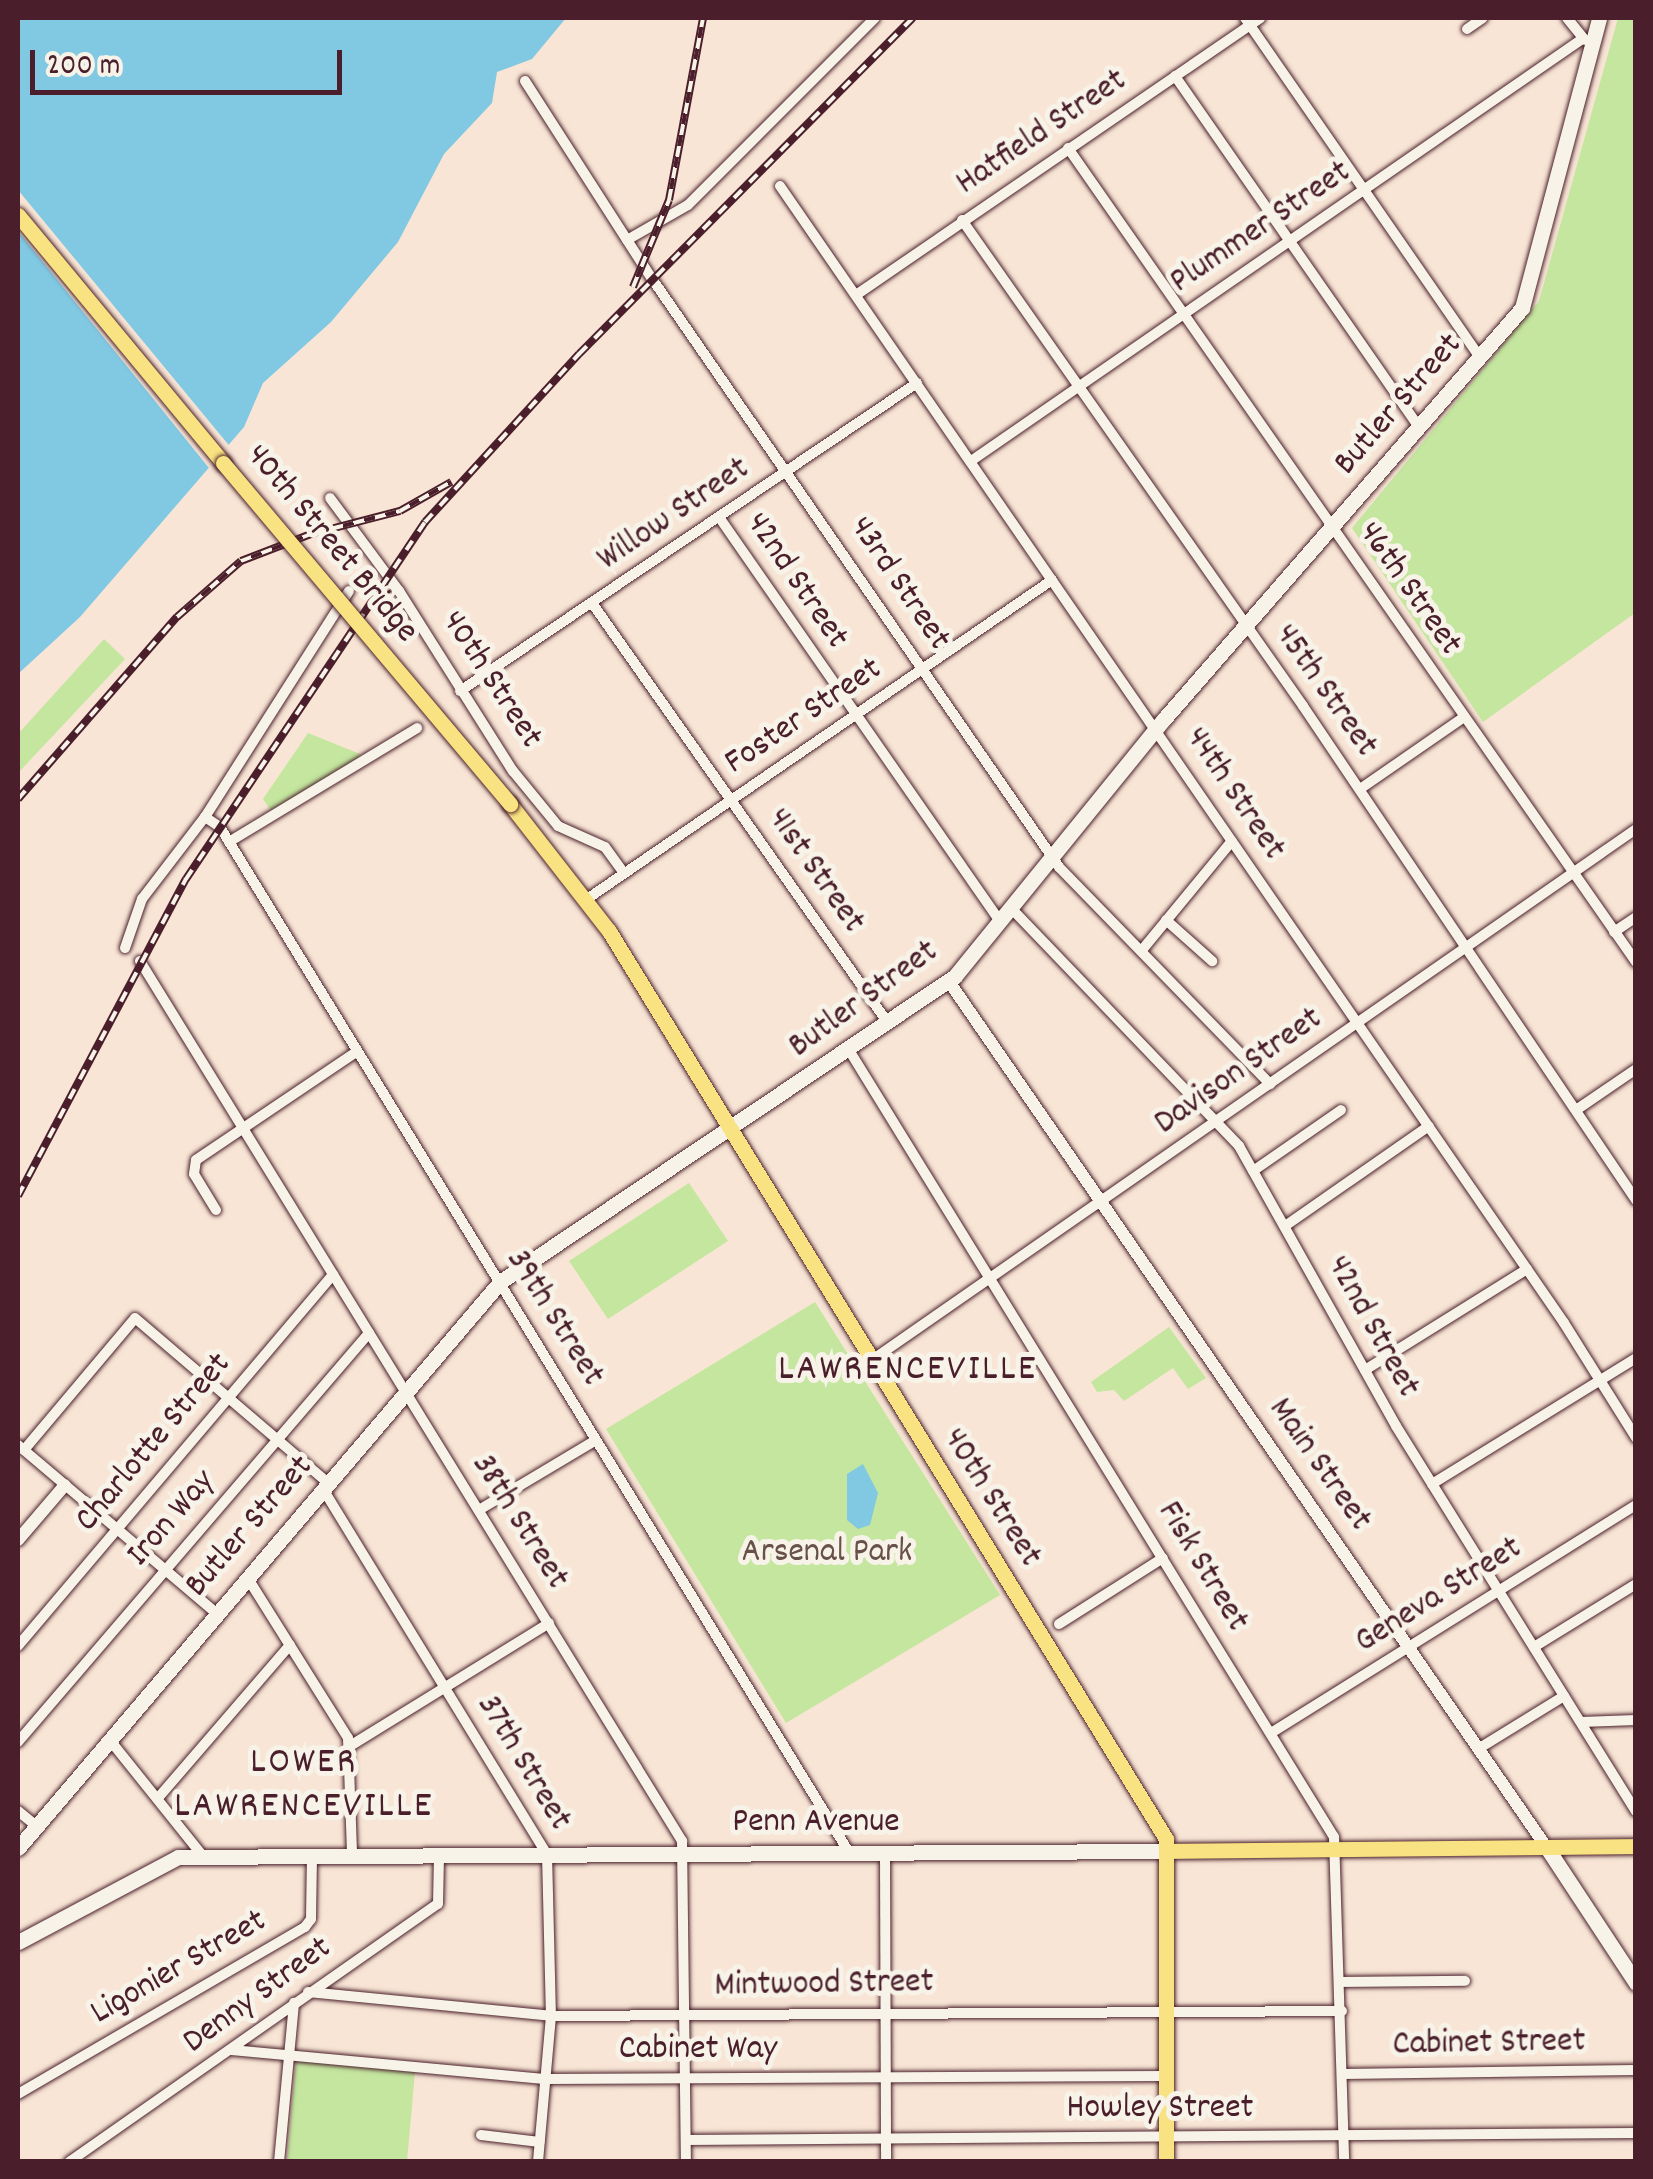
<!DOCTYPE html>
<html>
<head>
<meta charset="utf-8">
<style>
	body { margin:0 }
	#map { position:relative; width:1653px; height:2179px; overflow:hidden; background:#f8e5d5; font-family:Dekko,sans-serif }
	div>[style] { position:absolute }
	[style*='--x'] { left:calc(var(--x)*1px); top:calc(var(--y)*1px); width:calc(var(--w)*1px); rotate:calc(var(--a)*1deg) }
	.green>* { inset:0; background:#c4e69f }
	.water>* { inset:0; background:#81c8e2 }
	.pier>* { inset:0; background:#f8e5d5 }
	.roads { filter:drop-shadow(0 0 2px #4a1f2b) drop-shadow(0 0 2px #4a1f2b) }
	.minor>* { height:10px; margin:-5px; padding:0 5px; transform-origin:5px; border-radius:5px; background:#f7f3e8 }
	.tertiary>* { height:12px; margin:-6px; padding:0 6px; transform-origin:6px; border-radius:6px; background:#f7f3e8 }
	.secondary>* { height:15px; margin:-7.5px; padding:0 7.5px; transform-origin:7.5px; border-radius:7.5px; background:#f7f3e8 }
	.primary>* { height:15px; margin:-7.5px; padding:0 7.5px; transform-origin:7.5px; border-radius:7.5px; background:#f8e281 }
	.rail>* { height:8px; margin-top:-4px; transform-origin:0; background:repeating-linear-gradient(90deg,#f7f3e8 0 11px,#4a1f2b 0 22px); box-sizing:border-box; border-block:2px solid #4a1f2b }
	.bridges { filter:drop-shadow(0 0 2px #4a1f2b) drop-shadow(0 0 2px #4a1f2b) }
	.primary-bridge>* { height:15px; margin:-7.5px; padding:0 7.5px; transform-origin:7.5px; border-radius:7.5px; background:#f8e281 }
	span { translate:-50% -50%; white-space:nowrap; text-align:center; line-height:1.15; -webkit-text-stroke:10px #f7f3e8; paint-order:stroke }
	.street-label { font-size:35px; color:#4a1f2b }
	.park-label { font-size:35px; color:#685148 }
	.neighbourhood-label { font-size:38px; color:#4a1f2b; letter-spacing:2.5px }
	.frame { position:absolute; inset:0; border:20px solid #4a1f2b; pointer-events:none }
	.scale { position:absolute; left:30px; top:50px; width:312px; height:45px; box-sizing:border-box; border:5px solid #4a1f2b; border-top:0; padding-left:12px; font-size:30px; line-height:35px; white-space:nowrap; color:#4a1f2b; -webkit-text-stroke:8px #f7f3e8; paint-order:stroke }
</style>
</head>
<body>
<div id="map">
	<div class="green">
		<div style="clip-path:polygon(1618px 18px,1636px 18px,1635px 613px,1483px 722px,1352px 528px,1539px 301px)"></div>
		<div style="clip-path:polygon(104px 639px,125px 659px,18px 773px,18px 734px)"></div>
		<div style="clip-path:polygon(308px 733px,360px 754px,356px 762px,272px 812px,263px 799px)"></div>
		<div style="clip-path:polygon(689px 1183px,728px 1241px,608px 1319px,569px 1261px)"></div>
		<div style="clip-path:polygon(815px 1302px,1000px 1595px,786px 1723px,606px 1429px)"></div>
		<div style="clip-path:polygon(1169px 1327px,1206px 1378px,1188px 1389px,1173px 1368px,1124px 1401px,1114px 1390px,1097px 1392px,1091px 1382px)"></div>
		<div style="clip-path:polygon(296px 2061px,415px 2072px,407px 2161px,287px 2161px)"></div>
	</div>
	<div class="water">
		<div style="clip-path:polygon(18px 18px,566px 18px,532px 59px,497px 72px,492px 103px,444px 154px,398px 242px,331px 322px,263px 383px,244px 427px,80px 617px,18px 674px)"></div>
		<div style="clip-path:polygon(863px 1464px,878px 1493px,870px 1525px,858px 1529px,847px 1520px,847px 1474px)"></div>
	</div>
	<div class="pier">
		<div style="clip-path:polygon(18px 190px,232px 449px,213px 473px,18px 231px)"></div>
	</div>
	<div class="roads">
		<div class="minor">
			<div style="--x:1245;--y:18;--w:413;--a:55.3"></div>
			<div style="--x:1567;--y:18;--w:28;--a:51"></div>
			<div style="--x:1467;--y:29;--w:19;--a:-35"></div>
			<div style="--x:1175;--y:76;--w:429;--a:55.2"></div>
			<div style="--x:525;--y:81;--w:237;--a:57.3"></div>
			<div style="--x:653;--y:280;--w:714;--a:55.33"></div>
			<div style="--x:1059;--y:867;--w:303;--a:45.8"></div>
			<div style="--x:1068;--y:148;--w:993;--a:55.09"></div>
			<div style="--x:780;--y:186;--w:1381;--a:55.41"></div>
			<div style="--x:1564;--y:1323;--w:136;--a:57.9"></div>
			<div style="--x:962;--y:220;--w:594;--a:54.94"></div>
			<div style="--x:1303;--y:706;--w:596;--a:56.02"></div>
			<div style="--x:627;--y:240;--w:70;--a:-29.8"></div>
			<div style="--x:688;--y:205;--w:264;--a:-45"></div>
			<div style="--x:856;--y:295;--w:490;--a:-34.4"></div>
			<div style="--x:971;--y:461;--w:743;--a:-34.63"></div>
			<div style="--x:330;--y:498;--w:116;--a:53.4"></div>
			<div style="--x:399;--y:591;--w:213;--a:57.7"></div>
			<div style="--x:513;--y:771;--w:71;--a:50.7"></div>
			<div style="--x:558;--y:826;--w:51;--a:24.1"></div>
			<div style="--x:605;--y:847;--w:31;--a:54"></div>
			<div style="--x:719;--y:517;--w:493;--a:55.2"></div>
			<div style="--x:592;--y:603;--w:514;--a:54.83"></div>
			<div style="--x:460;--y:691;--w:551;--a:-33.98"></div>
			<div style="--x:1360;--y:789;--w:126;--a:-34.7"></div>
			<div style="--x:205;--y:817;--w:18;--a:34"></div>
			<div style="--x:220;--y:827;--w:1205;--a:58.47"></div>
			<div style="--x:229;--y:842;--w:220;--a:-31.2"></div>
			<div style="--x:587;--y:899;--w:564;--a:-34.45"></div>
			<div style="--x:1011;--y:908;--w:330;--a:46.2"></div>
			<div style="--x:1239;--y:1146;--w:321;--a:60.7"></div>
			<div style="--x:1396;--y:1426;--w:454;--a:58.1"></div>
			<div style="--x:1166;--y:920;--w:62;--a:41.7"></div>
			<div style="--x:1614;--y:932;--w:27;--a:-34"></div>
			<div style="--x:125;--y:948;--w:52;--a:-70.9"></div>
			<div style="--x:142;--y:899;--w:103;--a:-52.5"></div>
			<div style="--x:205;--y:817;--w:268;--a:-57.5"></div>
			<div style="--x:1142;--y:950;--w:141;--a:-50.5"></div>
			<div style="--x:140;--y:961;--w:1034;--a:58.37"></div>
			<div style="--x:682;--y:1841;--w:321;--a:89.3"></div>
			<div style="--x:849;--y:1050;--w:924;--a:58.36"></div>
			<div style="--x:1334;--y:1837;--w:325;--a:88.2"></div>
			<div style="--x:1579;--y:1108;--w:69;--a:-34.4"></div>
			<div style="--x:1253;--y:1171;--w:107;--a:-34.7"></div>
			<div style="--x:216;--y:1210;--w:42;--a:-121.4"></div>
			<div style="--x:194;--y:1174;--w:14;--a:-82"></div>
			<div style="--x:196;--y:1160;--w:193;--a:-34"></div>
			<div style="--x:1285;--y:1226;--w:175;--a:-34.8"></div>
			<div style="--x:872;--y:1360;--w:930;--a:-34.8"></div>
			<div style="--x:1365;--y:1370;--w:191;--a:-31.9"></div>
			<div style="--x:18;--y:1445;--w:260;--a:40.3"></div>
			<div style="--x:24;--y:1450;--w:172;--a:-49.9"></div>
			<div style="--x:135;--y:1318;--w:254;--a:40.5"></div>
			<div style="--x:1432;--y:1484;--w:240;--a:-31.7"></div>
			<div style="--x:323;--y:1489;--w:428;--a:58.5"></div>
			<div style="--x:547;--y:1854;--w:162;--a:88.6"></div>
			<div style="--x:551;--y:2016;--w:147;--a:95.1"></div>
			<div style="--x:479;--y:1510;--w:136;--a:-30.9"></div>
			<div style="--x:247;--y:1577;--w:190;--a:57.9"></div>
			<div style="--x:348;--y:1738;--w:117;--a:88"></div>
			<div style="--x:1059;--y:1624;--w:123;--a:-32.4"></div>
			<div style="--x:18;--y:1646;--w:487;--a:-49.7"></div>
			<div style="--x:1534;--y:1647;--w:120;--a:-31.7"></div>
			<div style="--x:1581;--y:1722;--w:55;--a:-2.1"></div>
			<div style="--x:1271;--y:1733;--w:430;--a:-32"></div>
			<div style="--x:109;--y:1739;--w:149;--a:51.3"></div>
			<div style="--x:18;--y:1742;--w:539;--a:-49.36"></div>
			<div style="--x:350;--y:1746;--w:234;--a:-31.7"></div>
			<div style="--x:1478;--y:1749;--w:101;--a:-31.6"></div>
			<div style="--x:158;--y:1798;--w:202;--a:-49.2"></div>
			<div style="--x:18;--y:1811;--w:22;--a:39"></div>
			<div style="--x:885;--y:1854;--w:308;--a:89.8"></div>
			<div style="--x:1341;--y:1982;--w:124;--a:-0.5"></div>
			<div style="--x:308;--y:1992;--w:244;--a:5.6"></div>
			<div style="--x:551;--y:2016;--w:791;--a:-0.36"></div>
			<div style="--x:231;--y:2050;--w:315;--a:5.3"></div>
			<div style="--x:545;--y:2079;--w:621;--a:-0.28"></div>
			<div style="--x:1343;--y:2074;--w:293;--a:-0.8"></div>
			<div style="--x:18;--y:2094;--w:332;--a:-30.2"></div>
			<div style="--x:305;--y:1927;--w:10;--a:-53"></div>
			<div style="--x:311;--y:1919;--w:63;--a:-89.1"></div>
			<div style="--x:481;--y:2135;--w:59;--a:6.8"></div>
			<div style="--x:686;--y:2140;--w:950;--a:-0.42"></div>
			<div style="--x:69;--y:2162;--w:450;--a:-35"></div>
			<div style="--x:438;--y:1904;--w:49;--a:-88.8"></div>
			<div style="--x:279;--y:2162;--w:160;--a:-84.6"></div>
		</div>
		<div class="tertiary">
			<div style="--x:950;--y:983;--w:1051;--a:55.39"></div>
			<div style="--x:18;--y:1540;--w:72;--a:-49.5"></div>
		</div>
		<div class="secondary">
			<div style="--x:18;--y:1848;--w:743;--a:-49.58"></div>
			<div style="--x:500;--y:1282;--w:548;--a:-33.92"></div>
			<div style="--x:955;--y:976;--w:331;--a:-50.9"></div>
			<div style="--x:1164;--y:719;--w:545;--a:-48.94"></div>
			<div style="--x:1522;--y:308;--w:300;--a:-75.1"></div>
			<div style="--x:1547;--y:1848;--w:162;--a:56.6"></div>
			<div style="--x:18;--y:1942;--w:181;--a:-28"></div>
			<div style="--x:178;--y:1857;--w:988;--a:-0.35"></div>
		</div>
		<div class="primary">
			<div style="--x:18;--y:215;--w:322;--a:50.4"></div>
			<div style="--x:510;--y:804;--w:161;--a:52.1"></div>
			<div style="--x:609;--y:931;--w:1065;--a:58.47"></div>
			<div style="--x:1166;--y:1839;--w:323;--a:90"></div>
			<div style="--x:1166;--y:1851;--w:470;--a:-0.6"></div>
		</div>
	</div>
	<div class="rail">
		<div style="--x:633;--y:287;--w:94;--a:-67.5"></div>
		<div style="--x:669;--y:200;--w:185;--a:-79.4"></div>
		<div style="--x:18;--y:799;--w:242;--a:-48.9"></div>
		<div style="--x:177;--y:617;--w:85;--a:-41.2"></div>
		<div style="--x:241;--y:561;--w:75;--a:-21.1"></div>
		<div style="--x:311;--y:534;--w:92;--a:-14.5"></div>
		<div style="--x:400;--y:511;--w:59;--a:-29.6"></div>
		<div style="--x:18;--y:1196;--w:359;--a:-62.1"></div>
		<div style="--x:186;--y:879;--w:430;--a:-56.2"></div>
		<div style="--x:425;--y:522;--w:228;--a:-47.5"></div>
		<div style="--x:579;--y:354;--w:474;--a:-45.2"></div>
	</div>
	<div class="bridges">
		<div class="primary-bridge">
			<div style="--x:223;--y:463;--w:446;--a:49.9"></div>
		</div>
	</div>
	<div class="street-label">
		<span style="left:1042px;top:133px;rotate:-34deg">Hatfield Street</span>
		<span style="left:1261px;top:228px;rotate:-34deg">Plummer Street</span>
		<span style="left:1399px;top:405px;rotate:-49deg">Butler Street</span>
		<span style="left:674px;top:515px;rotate:-34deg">Willow Street</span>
		<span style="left:331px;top:544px;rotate:50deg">40th Street Bridge</span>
		<span style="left:796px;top:581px;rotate:56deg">42nd Street</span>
		<span style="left:899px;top:584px;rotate:56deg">43rd Street</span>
		<span style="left:1409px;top:589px;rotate:55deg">46th Street</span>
		<span style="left:491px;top:680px;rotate:57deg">40th Street</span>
		<span style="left:1325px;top:691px;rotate:55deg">45th Street</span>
		<span style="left:804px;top:717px;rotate:-34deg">Foster Street</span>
		<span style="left:1234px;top:794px;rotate:56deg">44th Street</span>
		<span style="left:815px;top:871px;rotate:55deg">41st Street</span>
		<span style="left:864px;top:1000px;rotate:-36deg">Butler Street</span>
		<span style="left:1239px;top:1072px;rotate:-35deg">Davison Street</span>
		<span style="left:554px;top:1318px;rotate:58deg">39th Street</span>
		<span style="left:1372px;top:1327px;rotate:61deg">42nd Street</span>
		<span style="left:154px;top:1443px;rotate:-50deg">Charlotte Street</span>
		<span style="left:1319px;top:1465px;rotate:55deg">Main Street</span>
		<span style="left:991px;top:1498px;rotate:58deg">40th Street</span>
		<span style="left:172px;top:1519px;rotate:-49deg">Iron Way</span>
		<span style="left:519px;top:1522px;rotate:58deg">38th Street</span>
		<span style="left:250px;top:1527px;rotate:-49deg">Butler Street</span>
		<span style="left:1202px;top:1567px;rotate:59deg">Fisk Street</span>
		<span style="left:1439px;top:1596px;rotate:-32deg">Geneva Street</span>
		<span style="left:523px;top:1763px;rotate:59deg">37th Street</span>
		<span style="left:816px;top:1823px">Penn Avenue</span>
		<span style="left:179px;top:1968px;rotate:-30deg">Ligonier Street</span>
		<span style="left:824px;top:1985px;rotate:-1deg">Mintwood Street</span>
		<span style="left:258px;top:1996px;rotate:-36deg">Denny Street</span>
		<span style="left:1489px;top:2044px;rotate:-1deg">Cabinet Street</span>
		<span style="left:698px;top:2050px">Cabinet Way</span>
		<span style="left:1160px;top:2109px">Howley Street</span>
	</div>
	<div class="park-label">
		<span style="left:827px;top:1553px">Arsenal Park</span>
	</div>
	<div class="neighbourhood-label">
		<span style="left:908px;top:1371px">LAWRENCEVILLE</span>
		<span style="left:304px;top:1786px">LOWER<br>LAWRENCEVILLE</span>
	</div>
	<div class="frame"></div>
	<div class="scale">200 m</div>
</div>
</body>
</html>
